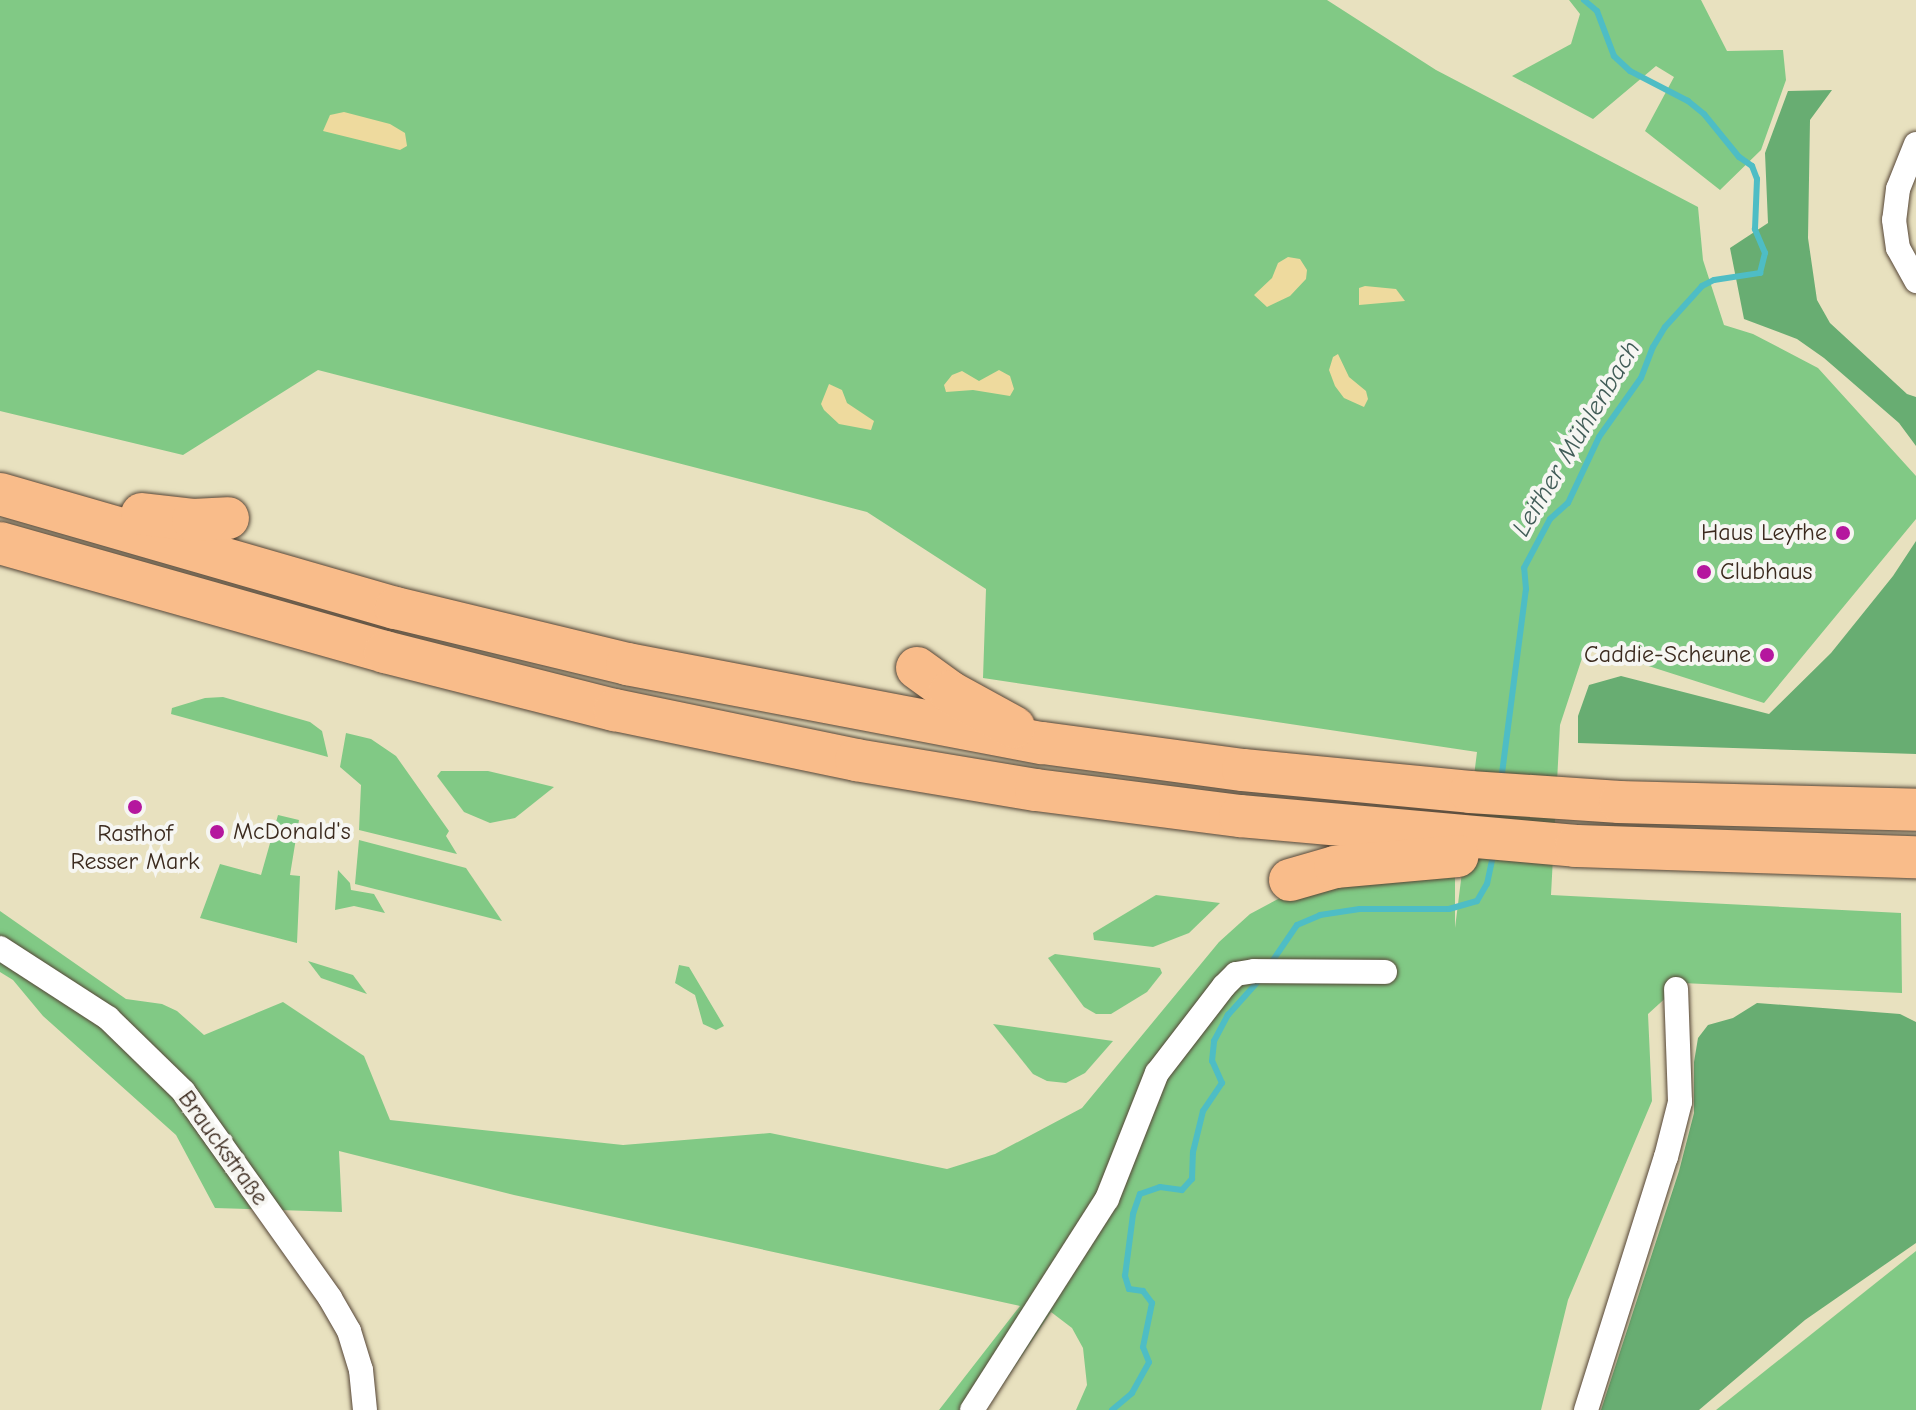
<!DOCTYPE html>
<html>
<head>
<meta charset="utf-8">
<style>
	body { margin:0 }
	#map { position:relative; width:1916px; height:1410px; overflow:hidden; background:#e8e1bf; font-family:"Comic Neue",sans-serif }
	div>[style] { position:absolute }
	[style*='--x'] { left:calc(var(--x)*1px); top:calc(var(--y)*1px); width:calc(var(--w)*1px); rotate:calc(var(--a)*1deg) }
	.green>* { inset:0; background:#81c985 }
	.forest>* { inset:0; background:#68ad72 }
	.sand>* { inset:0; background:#eeda9e }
	.stream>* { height:6px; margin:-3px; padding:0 3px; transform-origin:3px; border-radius:3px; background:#4ebdc5 }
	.roads { filter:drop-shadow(0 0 2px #554536) drop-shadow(0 0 2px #554536) }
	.minor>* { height:24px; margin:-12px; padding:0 12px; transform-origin:12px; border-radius:12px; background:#fff }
	.motorway>* { height:42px; margin:-21px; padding:0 21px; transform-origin:21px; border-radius:21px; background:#f9bc8a }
	.dots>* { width:22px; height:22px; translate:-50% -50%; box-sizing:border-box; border:4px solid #f6f6f2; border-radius:50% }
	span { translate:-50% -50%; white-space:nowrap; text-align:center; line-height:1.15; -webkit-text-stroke:8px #f6f6f2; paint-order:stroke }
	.poi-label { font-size:24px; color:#3b2a1e }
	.right { translate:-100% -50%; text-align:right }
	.left { translate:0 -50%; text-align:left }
	.street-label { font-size:24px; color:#3b2a1e }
	.water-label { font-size:26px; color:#425d58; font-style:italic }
</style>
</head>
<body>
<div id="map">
	<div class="green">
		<div style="clip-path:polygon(0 0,1327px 0,1436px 70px,1698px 207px,1703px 260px,1724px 325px,1753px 334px,1818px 368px,1916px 476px,1916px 519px,1764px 703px,1586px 646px,1560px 725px,1551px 895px,1901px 913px,1902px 993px,1682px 983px,1648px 1014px,1652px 1101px,1568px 1300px,1541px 1410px,1076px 1410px,1087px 1385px,1083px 1348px,1072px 1328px,1051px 1312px,986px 1410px,939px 1410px,1020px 1306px,514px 1195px,339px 1151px,342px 1212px,215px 1208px,176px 1135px,43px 1016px,13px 980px,0 972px,0 911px,126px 999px,162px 1004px,177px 1011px,204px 1035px,283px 1002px,364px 1056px,390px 1120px,623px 1145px,770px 1133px,947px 1169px,995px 1154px,1082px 1108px,1219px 942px,1250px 914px,1293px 891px,1455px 875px,1455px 928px,1477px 752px,983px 678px,986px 589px,867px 512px,318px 370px,183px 455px,0 411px)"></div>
		<div style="clip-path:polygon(1569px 0,1701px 0,1727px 51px,1783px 50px,1786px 80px,1761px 150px,1720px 190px,1645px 131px,1674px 77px,1656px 66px,1593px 119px,1512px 76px,1571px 44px,1580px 14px)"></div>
		<div style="clip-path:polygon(223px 697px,310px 722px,322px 731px,328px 757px,171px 714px,172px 708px,205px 698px)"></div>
		<div style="clip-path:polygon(346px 733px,371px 739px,396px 756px,449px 831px,446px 836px,457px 854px,359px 830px,361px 785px,340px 767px)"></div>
		<div style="clip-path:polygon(441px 771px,488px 771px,554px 787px,515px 818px,490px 823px,464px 812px,437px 776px)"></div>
		<div style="clip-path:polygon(278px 815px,299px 820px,290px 875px,300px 876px,297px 943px,200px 918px,220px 864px,261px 875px)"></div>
		<div style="clip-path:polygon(359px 840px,466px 868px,502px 921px,355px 884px)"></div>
		<div style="clip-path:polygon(338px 870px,350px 883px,351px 890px,374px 894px,385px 913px,354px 906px,335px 910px)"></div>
		<div style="clip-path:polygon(1156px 895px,1220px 903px,1189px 933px,1153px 947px,1094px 940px,1093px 933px)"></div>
		<div style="clip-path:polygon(1055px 954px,1160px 968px,1162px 973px,1147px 992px,1111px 1014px,1096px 1014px,1084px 1007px,1048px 958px)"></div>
		<div style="clip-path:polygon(308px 961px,353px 975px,367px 994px,321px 978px)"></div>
		<div style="clip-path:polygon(679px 965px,689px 967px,724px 1026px,716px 1030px,703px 1024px,695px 995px,675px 983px)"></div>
		<div style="clip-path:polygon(993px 1024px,1113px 1041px,1085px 1073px,1066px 1083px,1047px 1081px,1033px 1074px)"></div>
		<div style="clip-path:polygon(1916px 1251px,1916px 1410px,1716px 1410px)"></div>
	</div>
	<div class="forest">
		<div style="clip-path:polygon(1832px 90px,1810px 120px,1808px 238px,1817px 300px,1830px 323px,1907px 394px,1916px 397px,1916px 446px,1899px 423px,1824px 358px,1797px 339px,1744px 319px,1730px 248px,1768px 223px,1765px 153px,1788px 91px)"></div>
		<div style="clip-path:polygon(1916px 541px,1916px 754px,1578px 743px,1578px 716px,1589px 685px,1621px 676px,1769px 714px,1831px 653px,1893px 576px)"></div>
		<div style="clip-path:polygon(1757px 1003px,1900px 1014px,1916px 1022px,1916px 1243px,1805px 1320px,1699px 1410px,1601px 1410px,1679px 1171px,1694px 1113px,1694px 1062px,1698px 1038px,1708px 1025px,1733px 1018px)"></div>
	</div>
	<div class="sand">
		<div style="clip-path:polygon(344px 112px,390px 124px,405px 133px,407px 146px,400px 150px,323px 131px,330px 115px)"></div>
		<div style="clip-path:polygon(1288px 257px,1300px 259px,1307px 270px,1306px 279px,1290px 296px,1267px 307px,1254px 295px,1272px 278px,1278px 263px)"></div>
		<div style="clip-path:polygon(1365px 286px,1396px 289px,1405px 301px,1359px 305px,1359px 288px)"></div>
		<div style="clip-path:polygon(1338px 354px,1349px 377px,1366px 391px,1368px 399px,1364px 407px,1344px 398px,1335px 386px,1329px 370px,1333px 357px)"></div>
		<div style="clip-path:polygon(999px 370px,1010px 376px,1014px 389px,1010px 396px,973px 390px,946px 392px,944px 385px,952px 375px,962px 371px,979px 381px)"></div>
		<div style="clip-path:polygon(829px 384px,842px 390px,847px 403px,874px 421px,871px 430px,839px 424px,824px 410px,821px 404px)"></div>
	</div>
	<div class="stream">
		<div style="--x:1501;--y:781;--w:194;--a:-82.6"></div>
		<div style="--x:1526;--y:589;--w:21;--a:-95"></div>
		<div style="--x:1524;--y:568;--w:55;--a:-62"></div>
		<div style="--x:1550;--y:519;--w:24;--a:-42"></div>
		<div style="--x:1568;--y:503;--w:73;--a:-64.8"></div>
		<div style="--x:1599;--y:437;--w:72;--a:-54.6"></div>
		<div style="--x:1641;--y:378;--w:33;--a:-69"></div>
		<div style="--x:1653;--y:347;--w:23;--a:-59"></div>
		<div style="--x:1665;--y:327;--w:55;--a:-47.9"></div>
		<div style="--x:1702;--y:286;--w:13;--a:-27"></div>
		<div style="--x:1714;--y:280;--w:47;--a:-8.7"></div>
		<div style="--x:1760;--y:273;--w:21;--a:-76"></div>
		<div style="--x:1765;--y:253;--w:26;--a:-113"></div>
		<div style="--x:1755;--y:229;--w:50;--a:-87.7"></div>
		<div style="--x:1757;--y:179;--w:14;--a:-111"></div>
		<div style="--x:1752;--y:166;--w:16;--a:-145"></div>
		<div style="--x:1739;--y:157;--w:55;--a:-129.1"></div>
		<div style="--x:1704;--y:114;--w:21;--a:-141"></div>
		<div style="--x:1688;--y:101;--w:65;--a:-152.7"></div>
		<div style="--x:1630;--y:71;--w:22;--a:-137"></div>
		<div style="--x:1614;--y:56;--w:48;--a:-110.7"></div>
		<div style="--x:1597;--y:11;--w:17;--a:-140"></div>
		<div style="--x:1271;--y:963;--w:46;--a:-55.6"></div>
		<div style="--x:1297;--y:925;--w:25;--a:-23"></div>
		<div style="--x:1320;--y:915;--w:40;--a:-8.5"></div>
		<div style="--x:1360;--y:909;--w:89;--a:0"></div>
		<div style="--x:1449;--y:909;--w:29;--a:-16"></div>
		<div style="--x:1477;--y:901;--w:20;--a:-60"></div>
		<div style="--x:1487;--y:884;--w:33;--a:-78"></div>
		<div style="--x:1112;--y:1410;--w:26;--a:-40"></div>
		<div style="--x:1132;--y:1393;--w:35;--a:-61"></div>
		<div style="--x:1149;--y:1362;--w:16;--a:-112"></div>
		<div style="--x:1143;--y:1347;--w:45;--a:-78.4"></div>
		<div style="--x:1152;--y:1303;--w:15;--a:-127"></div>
		<div style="--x:1143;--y:1291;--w:14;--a:-172"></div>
		<div style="--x:1129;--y:1289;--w:14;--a:-107"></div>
		<div style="--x:1125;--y:1276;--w:63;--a:-82.6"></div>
		<div style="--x:1133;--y:1214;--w:21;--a:-71"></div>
		<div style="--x:1140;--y:1194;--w:21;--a:-19"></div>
		<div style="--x:1160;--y:1187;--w:22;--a:8"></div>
		<div style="--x:1182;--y:1190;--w:15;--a:-48"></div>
		<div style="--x:1192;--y:1179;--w:27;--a:-88"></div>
		<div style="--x:1193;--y:1152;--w:42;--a:-76.3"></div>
		<div style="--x:1203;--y:1111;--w:34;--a:-56"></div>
		<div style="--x:1222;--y:1083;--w:24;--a:-114"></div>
		<div style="--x:1212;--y:1061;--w:20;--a:-84"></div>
		<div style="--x:1214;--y:1041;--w:30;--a:-62"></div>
		<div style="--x:1228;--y:1015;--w:51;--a:-48.2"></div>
	</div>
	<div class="roads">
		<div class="minor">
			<div style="--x:1916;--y:144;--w:48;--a:111.8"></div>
			<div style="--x:1898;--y:189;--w:31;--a:97"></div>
			<div style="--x:1894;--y:220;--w:28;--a:82"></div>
			<div style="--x:1898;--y:248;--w:38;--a:61"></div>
			<div style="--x:0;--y:948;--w:129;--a:32.9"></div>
			<div style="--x:108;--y:1018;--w:105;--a:44.2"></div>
			<div style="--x:183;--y:1091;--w:254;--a:54.6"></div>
			<div style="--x:330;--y:1298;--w:38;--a:60"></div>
			<div style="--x:349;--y:1331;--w:41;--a:72.9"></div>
			<div style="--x:361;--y:1370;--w:40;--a:84.3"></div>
			<div style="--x:972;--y:1410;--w:250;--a:-57.4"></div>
			<div style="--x:1107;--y:1199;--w:136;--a:-68.4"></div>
			<div style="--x:1157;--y:1073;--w:110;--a:-52.4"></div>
			<div style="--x:1224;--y:986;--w:17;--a:-45"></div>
			<div style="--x:1236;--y:974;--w:18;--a:-9"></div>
			<div style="--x:1254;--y:971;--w:131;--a:0.4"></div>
			<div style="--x:1586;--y:1410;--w:265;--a:-72.5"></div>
			<div style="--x:1666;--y:1157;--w:57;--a:-75.7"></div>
			<div style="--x:1680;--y:1102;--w:113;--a:-92"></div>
		</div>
		<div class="motorway">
			<div style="--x:0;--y:494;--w:412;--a:16.1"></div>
			<div style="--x:396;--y:608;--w:238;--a:13.6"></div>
			<div style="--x:627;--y:664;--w:423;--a:10.8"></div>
			<div style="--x:1043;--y:743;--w:202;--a:7.7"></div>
			<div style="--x:1243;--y:770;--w:228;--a:5.5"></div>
			<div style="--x:1470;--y:792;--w:150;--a:3.8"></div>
			<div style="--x:1620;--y:802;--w:296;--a:1.5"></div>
			<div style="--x:142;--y:514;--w:51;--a:6.7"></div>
			<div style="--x:193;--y:520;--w:35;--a:-3"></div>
			<div style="--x:0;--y:543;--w:400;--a:15.8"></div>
			<div style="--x:385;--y:652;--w:237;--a:14.2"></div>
			<div style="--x:615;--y:710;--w:246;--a:11.7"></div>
			<div style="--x:856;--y:760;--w:182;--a:9.5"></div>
			<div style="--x:1036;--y:790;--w:206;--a:7.3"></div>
			<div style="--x:1240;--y:816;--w:337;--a:5.1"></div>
			<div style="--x:1576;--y:846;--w:340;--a:1.9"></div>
			<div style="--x:917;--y:668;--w:41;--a:36"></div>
			<div style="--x:950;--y:692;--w:73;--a:28.7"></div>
			<div style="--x:1290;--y:880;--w:47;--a:-16.1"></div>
			<div style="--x:1335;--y:867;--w:123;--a:-5.1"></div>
		</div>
	</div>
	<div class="dots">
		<div style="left:1843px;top:533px;background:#b5179e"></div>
		<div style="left:1704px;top:572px;background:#b5179e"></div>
		<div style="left:1767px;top:655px;background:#b5179e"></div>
		<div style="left:135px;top:807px;background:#b5179e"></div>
		<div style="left:217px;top:832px;background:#b5179e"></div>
	</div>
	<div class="poi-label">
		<span class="right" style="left:1827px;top:533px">Haus Leythe</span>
		<span class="left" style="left:1720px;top:572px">Clubhaus</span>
		<span class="right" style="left:1751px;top:655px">Caddie-Scheune</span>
		<span class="left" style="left:233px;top:832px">McDonald's</span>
		<span style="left:135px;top:848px">Rasthof<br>Resser Mark</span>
	</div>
	<div class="street-label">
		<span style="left:223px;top:1148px;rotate:54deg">Brauckstraße</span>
	</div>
	<div class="water-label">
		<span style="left:1577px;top:439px;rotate:-59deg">Leither Mühlenbach</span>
	</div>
</div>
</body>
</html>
